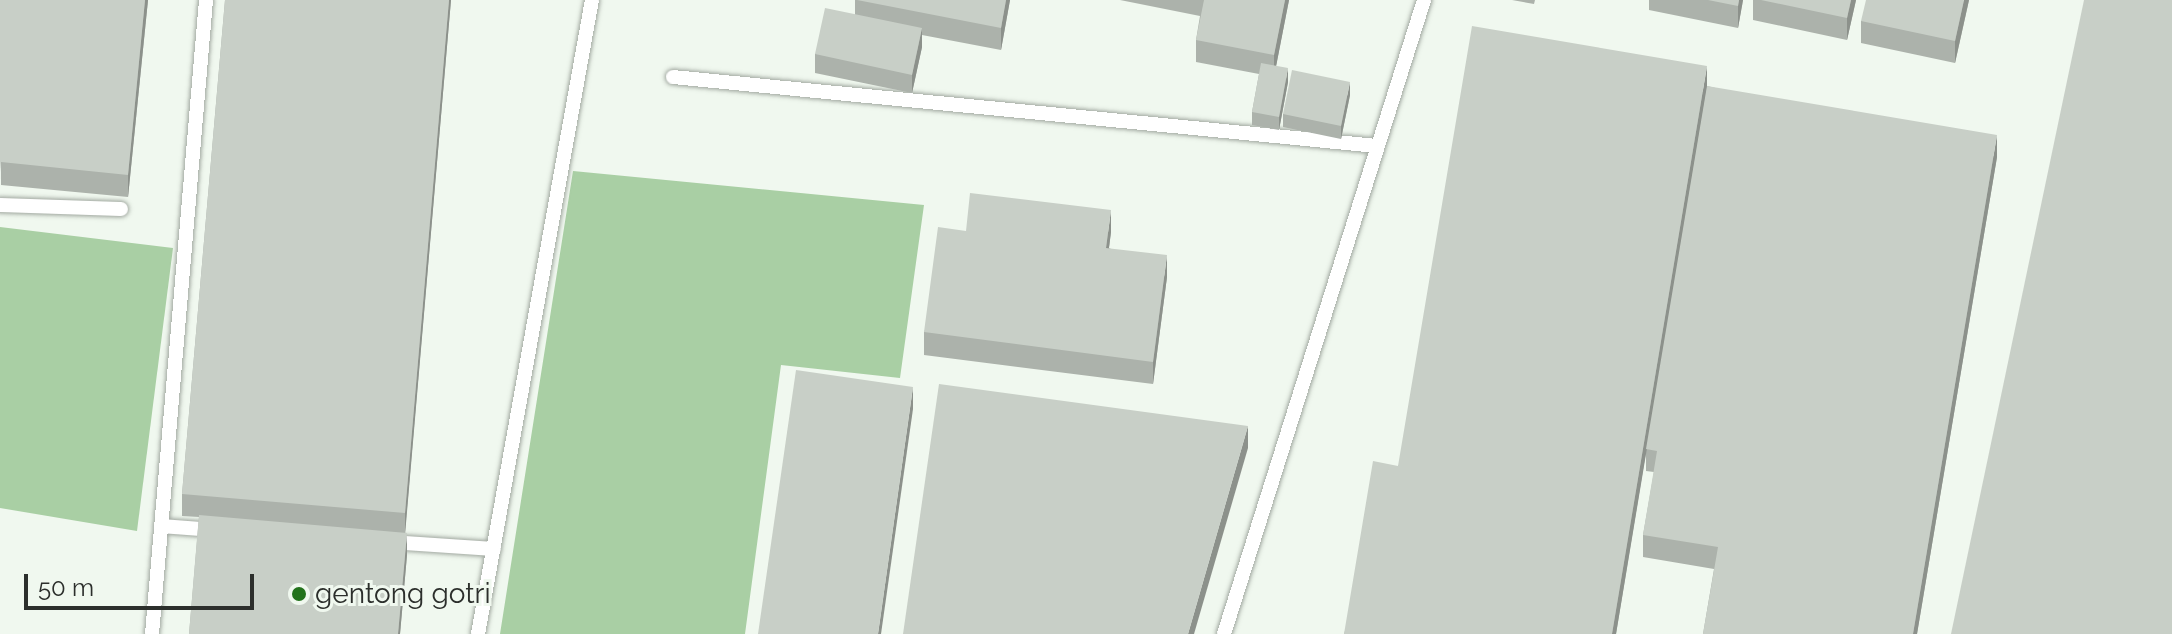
<!DOCTYPE html>
<html>
<head>
<meta charset="utf-8">
<style>
	body { margin:0 }
	#map { position:relative; width:2172px; height:634px; overflow:hidden; background:#f0f8ef; font-family:Raleway,sans-serif }
	div>[style] { position:absolute }
	[style*='--x'] { left:calc(var(--x)*1px); top:calc(var(--y)*1px); width:calc(var(--w)*1px); rotate:calc(var(--a)*1deg) }
	.green>* { inset:0; background:#a9cfa4 }
	.roads { filter:drop-shadow(0 0 2px #a2a9a1) drop-shadow(0 0 2px #a2a9a1) }
	.service>* { height:14px; margin:-7px; padding:0 7px; transform-origin:7px; border-radius:7px; background:#fff }
	.wall>* { inset:0; background:#acb2ab }
	.shaded-wall>* { inset:0; background:#8c918b }
	.building>* { inset:0; background:#c8cfc7 }
	.dots>* { width:22px; height:22px; translate:-50% -50%; box-sizing:border-box; border:4px solid #f0f8ef; border-radius:50% }
	span { translate:-50% -50%; white-space:nowrap; text-align:center; line-height:1.15; -webkit-text-stroke:6px #f0f8ef; paint-order:stroke }
	.poi-label { font-size:28px; color:#2c2f2c }
	.left { translate:0 -50%; text-align:left }
	.scale { position:absolute; left:24px; top:574px; width:230px; height:36px; box-sizing:border-box; border:4px solid #2c2f2c; border-top:0; padding-left:10px; font-size:24px; line-height:28px; white-space:nowrap; color:#2c2f2c; -webkit-text-stroke:6px #f0f8ef; paint-order:stroke }
</style>
</head>
<body>
<div id="map">
	<div class="green">
		<div style="clip-path:polygon(573px 171px,924px 205px,900px 378px,781px 365px,745px 634px,500px 634px)"></div>
		<div style="clip-path:polygon(0 227px,173px 248px,137px 531px,0 508px)"></div>
	</div>
	<div class="roads">
		<div class="service">
			<div style="--x:673;--y:77;--w:707;--a:5.6"></div>
			<div style="--x:0;--y:205;--w:121;--a:1.9"></div>
			<div style="--x:161;--y:526;--w:53;--a:4.3"></div>
			<div style="--x:390;--y:542;--w:104;--a:3.9"></div>
			<div style="--x:152;--y:634;--w:636;--a:-85.13"></div>
			<div style="--x:478;--y:634;--w:644;--a:-79.81"></div>
			<div style="--x:1224;--y:634;--w:665;--a:-72.49"></div>
		</div>
	</div>
	<div class="wall">
		<div style="clip-path:polygon(0 0,148px 0,128px 197px,1px 185px)"></div>
		<div style="clip-path:polygon(225px 0,451px 0,405px 532px,407px 555px,400px 634px,189px 634px,199px 517px,182px 516px,182px 494px)"></div>
		<div style="clip-path:polygon(855px 0,1010px 0,1001px 50px,922px 35px,922px 47px,912px 93px,815px 73px,815px 54px,855px 15px)"></div>
		<div style="clip-path:polygon(1120px 0,1289px 0,1276px 66px,1288px 82px,1279px 130px,1252px 125px,1252px 112px,1259px 74px,1196px 62px,1196px 40px,1200px 16px)"></div>
		<div style="clip-path:polygon(1512px 0,1535px 0,1534px 4px)"></div>
		<div style="clip-path:polygon(1649px 0,1743px 0,1738px 28px,1649px 10px)"></div>
		<div style="clip-path:polygon(1753px 0,1856px 0,1847px 40px,1753px 20px)"></div>
		<div style="clip-path:polygon(1969px 0,1955px 63px,1861px 43px,1861px 21px)"></div>
		<div style="clip-path:polygon(1707px 86px,1997px 157px,1917px 634px,1703px 634px,1714px 569px,1643px 557px,1643px 535px,1654px 472px,1646px 471px,1646px 452px,1616px 634px,1344px 634px,1398px 466px)"></div>
		<div style="clip-path:polygon(1350px 95px,1341px 139px,1283px 127px,1283px 114px)"></div>
		<div style="clip-path:polygon(966px 231px,1111px 232px,1109px 248px,1167px 277px,1153px 384px,924px 355px,924px 332px)"></div>
	</div>
	<div class="shaded-wall">
		<div style="clip-path:polygon(145px 0,148px 0,128px 197px,128px 175px)"></div>
		<div style="clip-path:polygon(449px 0,451px 0,405px 535px,405px 513px)"></div>
		<div style="clip-path:polygon(1006px 0,1010px 0,1001px 50px,1001px 28px)"></div>
		<div style="clip-path:polygon(1285px 0,1289px 0,1274px 77px,1274px 55px)"></div>
		<div style="clip-path:polygon(1739px 0,1743px 0,1738px 28px,1738px 6px)"></div>
		<div style="clip-path:polygon(1851px 0,1856px 0,1847px 40px,1847px 18px)"></div>
		<div style="clip-path:polygon(1964px 0,1969px 0,1955px 63px,1955px 41px)"></div>
		<div style="clip-path:polygon(922px 28px,922px 47px,912px 93px,912px 75px)"></div>
		<div style="clip-path:polygon(1707px 66px,1707px 88px,1616px 634px,1612px 634px)"></div>
		<div style="clip-path:polygon(1288px 68px,1288px 82px,1279px 130px,1279px 117px)"></div>
		<div style="clip-path:polygon(1350px 82px,1350px 95px,1341px 139px,1341px 126px)"></div>
		<div style="clip-path:polygon(1997px 135px,1997px 157px,1917px 634px,1913px 634px)"></div>
		<div style="clip-path:polygon(1111px 210px,1111px 232px,1106px 270px,1106px 248px)"></div>
		<div style="clip-path:polygon(1167px 255px,1167px 277px,1153px 384px,1153px 362px)"></div>
		<div style="clip-path:polygon(913px 387px,913px 409px,881px 634px,878px 634px)"></div>
		<div style="clip-path:polygon(1248px 426px,1248px 448px,1194px 634px,1188px 634px)"></div>
		<div style="clip-path:polygon(407px 533px,407px 555px,400px 634px,398px 634px)"></div>
	</div>
	<div class="building">
		<div style="clip-path:polygon(0 0,145px 0,128px 175px,1px 162px,0 172px)"></div>
		<div style="clip-path:polygon(225px 0,449px 0,405px 513px,182px 494px)"></div>
		<div style="clip-path:polygon(857px 0,1006px 0,1001px 28px)"></div>
		<div style="clip-path:polygon(1204px 0,1285px 0,1274px 55px,1196px 40px)"></div>
		<div style="clip-path:polygon(1708px 0,1739px 0,1738px 6px)"></div>
		<div style="clip-path:polygon(1761px 0,1851px 0,1847px 18px)"></div>
		<div style="clip-path:polygon(1866px 0,1964px 0,1955px 41px,1861px 21px)"></div>
		<div style="clip-path:polygon(2084px 0,2172px 0,2172px 634px,1951px 634px)"></div>
		<div style="clip-path:polygon(825px 8px,922px 28px,912px 75px,815px 54px)"></div>
		<div style="clip-path:polygon(1472px 26px,1707px 66px,1612px 634px,1344px 634px,1373px 461px,1398px 466px)"></div>
		<div style="clip-path:polygon(1261px 63px,1288px 68px,1279px 117px,1252px 112px)"></div>
		<div style="clip-path:polygon(1292px 70px,1350px 82px,1341px 126px,1283px 114px)"></div>
		<div style="clip-path:polygon(1707px 86px,1997px 135px,1913px 634px,1703px 634px,1718px 547px,1643px 535px,1657px 451px,1646px 449px)"></div>
		<div style="clip-path:polygon(970px 193px,1111px 210px,1106px 248px,1167px 255px,1153px 362px,924px 332px,938px 227px,966px 231px)"></div>
		<div style="clip-path:polygon(796px 370px,913px 387px,878px 634px,758px 634px)"></div>
		<div style="clip-path:polygon(939px 384px,1248px 426px,1188px 634px,903px 634px)"></div>
		<div style="clip-path:polygon(199px 515px,407px 533px,398px 634px,189px 634px)"></div>
	</div>
	<div class="dots">
		<div style="left:299px;top:594px;background:#22721b"></div>
	</div>
	<div class="poi-label">
		<span class="left" style="left:315px;top:594px">gentong gotri</span>
	</div>
	<div class="scale">50 m</div>
</div>
</body>
</html>
